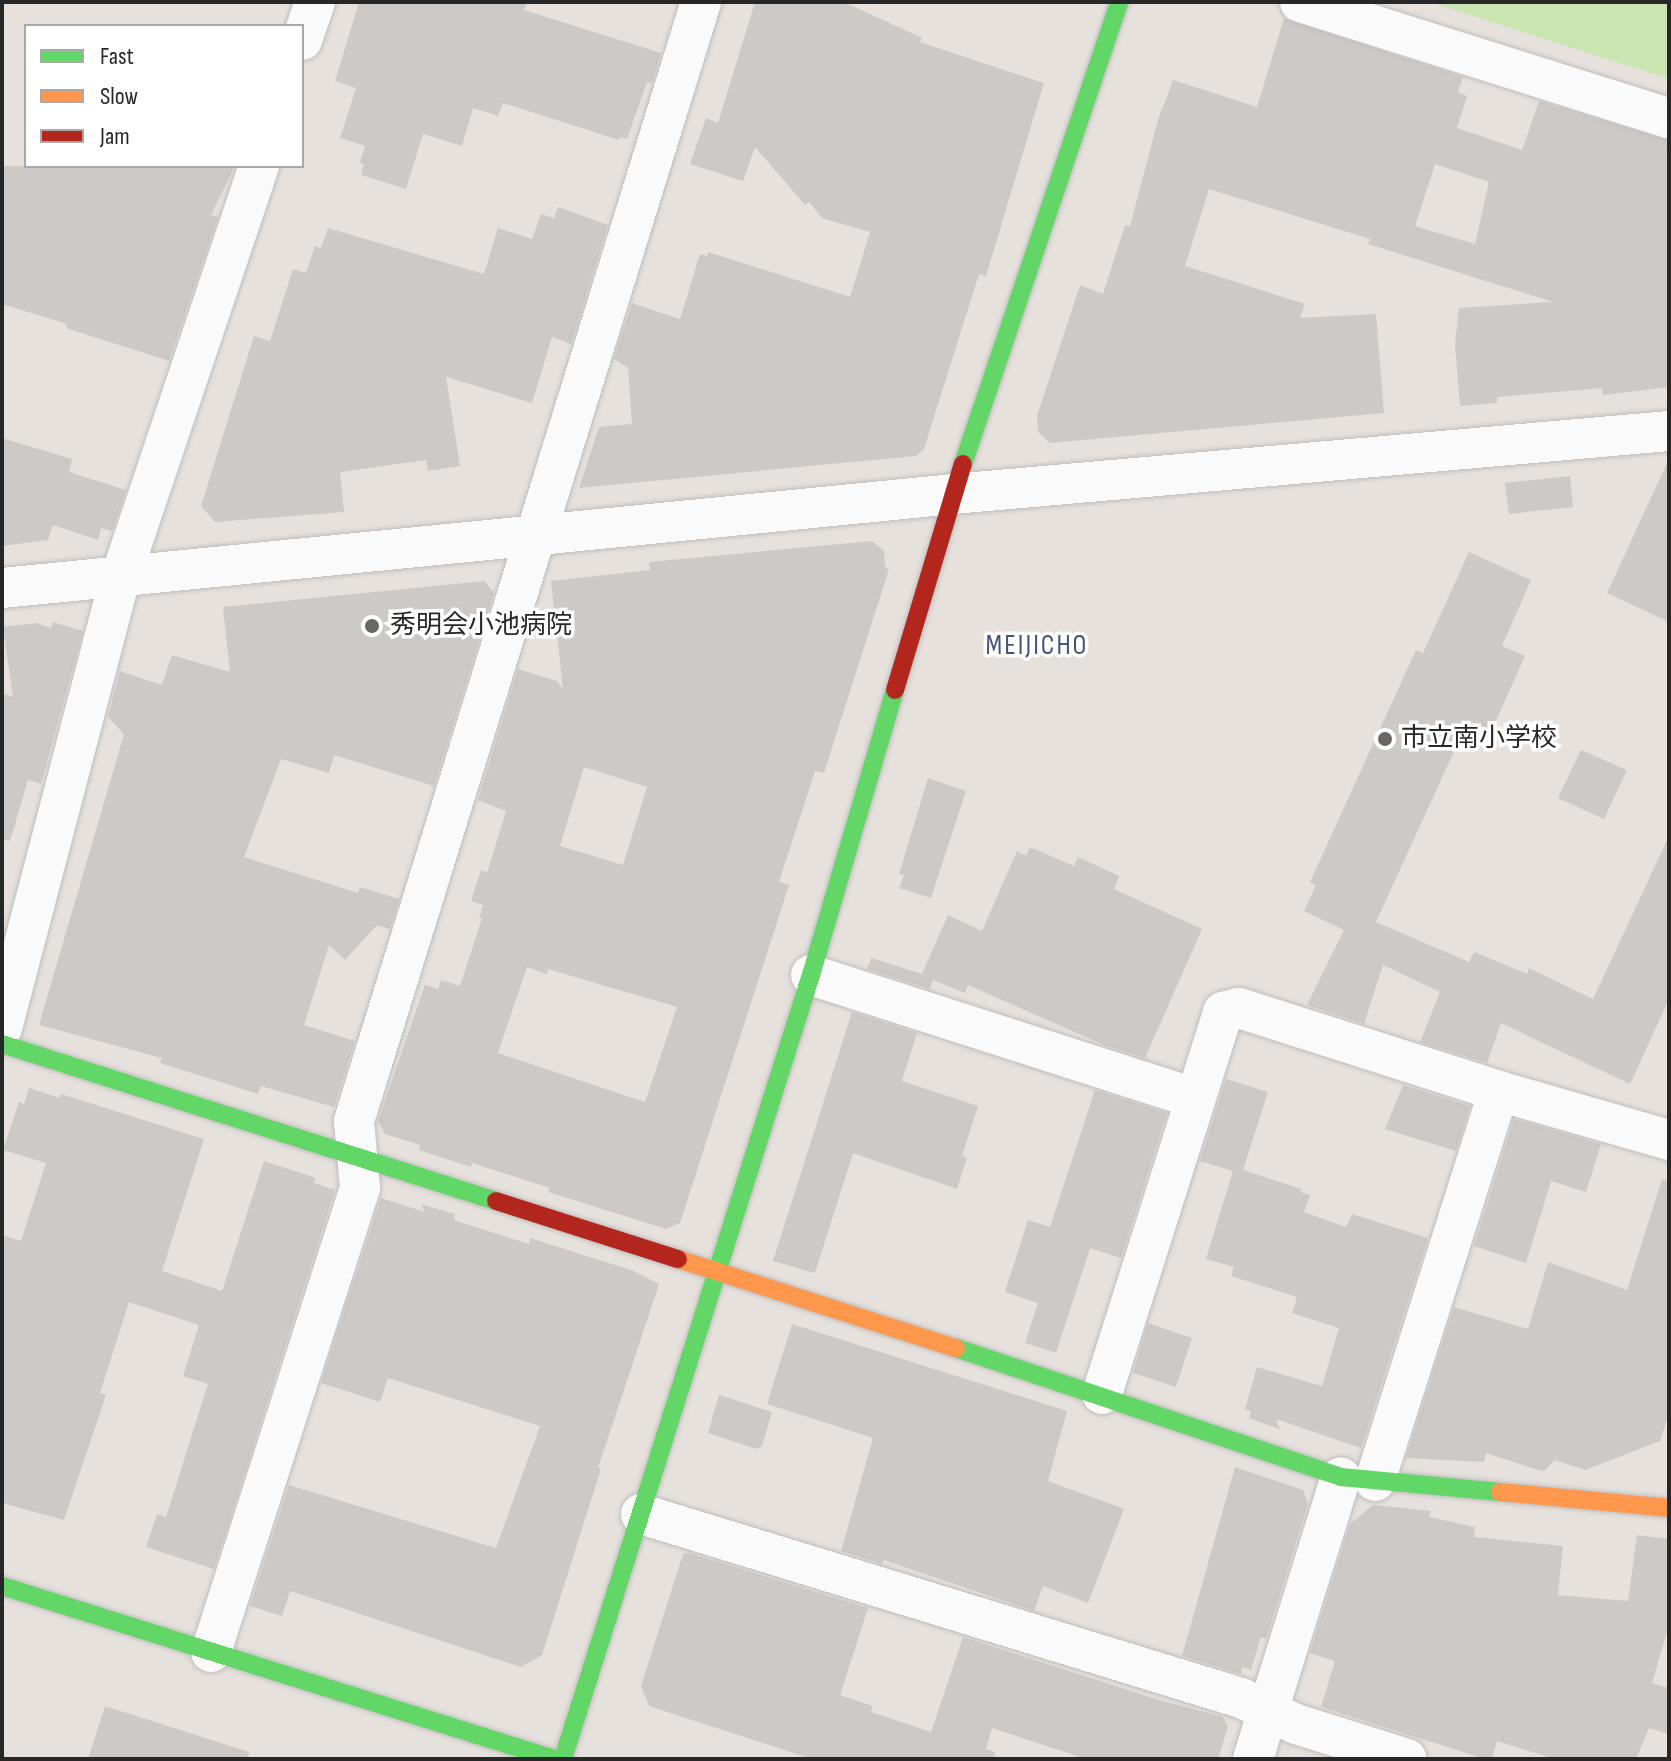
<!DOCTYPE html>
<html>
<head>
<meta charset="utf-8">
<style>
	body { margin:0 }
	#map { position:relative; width:1671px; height:1761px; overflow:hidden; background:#e6e1dc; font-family:"Sofia Sans Condensed","Noto Sans JP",sans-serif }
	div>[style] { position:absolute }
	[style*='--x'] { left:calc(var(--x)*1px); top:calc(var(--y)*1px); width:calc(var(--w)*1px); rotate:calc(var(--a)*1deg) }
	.green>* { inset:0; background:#cae4b2 }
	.building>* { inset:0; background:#ccc9c6 }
	.roads { filter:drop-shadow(0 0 2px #bfbdbe) drop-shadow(0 0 2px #bfbdbe) }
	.street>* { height:40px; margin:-20px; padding:0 20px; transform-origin:20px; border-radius:20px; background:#fbfafa }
	.fast>* { height:18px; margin:-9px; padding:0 9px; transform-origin:9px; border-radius:9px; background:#63d668 }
	.slow>* { height:18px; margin:-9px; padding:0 9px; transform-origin:9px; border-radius:9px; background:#ff974d }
	.jam>* { height:18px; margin:-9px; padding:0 9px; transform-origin:9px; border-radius:9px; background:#b3261e }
	.dots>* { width:22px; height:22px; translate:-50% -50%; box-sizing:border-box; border:4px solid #fff; border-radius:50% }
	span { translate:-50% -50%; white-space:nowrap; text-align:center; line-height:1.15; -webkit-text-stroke:7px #fff; paint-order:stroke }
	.poi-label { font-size:26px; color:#272727 }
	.left { translate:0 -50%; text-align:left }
	.neighbourhood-label { font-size:28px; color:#465379; letter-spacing:2px }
	.frame { position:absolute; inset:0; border:4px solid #272727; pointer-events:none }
	.legend { position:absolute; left:24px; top:24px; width:280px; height:144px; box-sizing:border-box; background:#fff; border:2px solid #a9a9a9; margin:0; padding:10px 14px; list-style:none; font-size:24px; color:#272727 }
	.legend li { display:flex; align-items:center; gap:16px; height:40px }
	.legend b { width:40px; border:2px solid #a9a9a9 }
</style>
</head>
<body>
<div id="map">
	<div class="green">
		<div style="clip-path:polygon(1430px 2px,1669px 2px,1669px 79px,1513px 29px)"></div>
	</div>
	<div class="building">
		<div style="clip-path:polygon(359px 2px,527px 2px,524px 10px,661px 53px,652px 83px,647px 82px,627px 139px,620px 137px,619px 140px,503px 103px,498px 116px,473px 108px,462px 146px,423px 134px,406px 189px,361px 175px,364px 164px,360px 163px,365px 146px,340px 138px,356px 88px,335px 81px)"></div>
		<div style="clip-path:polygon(755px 2px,844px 2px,922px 38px,920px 42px,1044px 83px,986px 276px,979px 274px,924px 449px,916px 456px,579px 488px,599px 427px,632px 424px,628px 368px,614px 359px,632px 303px,680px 319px,700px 254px,707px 256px,708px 252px,850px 297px,870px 232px,822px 218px,809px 202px,805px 205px,755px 147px,743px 181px,690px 164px,706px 118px,718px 123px)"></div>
		<div style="clip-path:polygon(evenodd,1284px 18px,1463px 77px,1458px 92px,1467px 96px,1457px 128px,1522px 150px,1539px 101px,1669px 140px,1669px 387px,1603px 395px,1602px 388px,1497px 397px,1497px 403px,1460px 406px,1455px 345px,1459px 308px,1553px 302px,1368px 244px,1370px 239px,1209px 189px,1185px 266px,1305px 304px,1300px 318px,1376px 314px,1384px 413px,1050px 443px,1038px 432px,1037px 416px,1080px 285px,1103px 294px,1125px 225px,1130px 226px,1158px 120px,1173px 80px,1257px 107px,1284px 18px,1435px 164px,1489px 182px,1475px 244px,1415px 226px,1435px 164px)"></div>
		<div style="clip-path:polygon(2px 166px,235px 166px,211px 215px,218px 217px,169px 361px,66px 328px,67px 324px,2px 304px)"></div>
		<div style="clip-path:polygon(558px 207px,608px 225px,571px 344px,552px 337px,532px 403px,446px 377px,460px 466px,428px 471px,426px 460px,340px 472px,344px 512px,215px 522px,201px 506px,254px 336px,270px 341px,293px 269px,306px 273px,315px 246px,321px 248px,328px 228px,484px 274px,498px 228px,532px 239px,541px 214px,554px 218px)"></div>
		<div style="clip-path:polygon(2px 438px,72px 459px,69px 472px,126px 490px,112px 531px,101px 528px,98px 540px,53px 525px,48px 540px,2px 546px)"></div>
		<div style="clip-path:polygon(1669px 459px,1669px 622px,1607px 593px)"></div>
		<div style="clip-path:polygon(1570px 476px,1573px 507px,1509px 514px,1505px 483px)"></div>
		<div style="clip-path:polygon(evenodd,872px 541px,884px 551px,885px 567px,889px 569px,824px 773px,815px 771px,779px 882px,789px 885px,680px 1223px,666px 1229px,548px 1192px,550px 1188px,472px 1163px,471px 1167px,419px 1150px,420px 1145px,385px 1134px,378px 1121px,425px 985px,438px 989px,441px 980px,460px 986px,482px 918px,479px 918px,483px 905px,471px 901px,481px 870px,487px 873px,506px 811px,478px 800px,518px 669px,557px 681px,563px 689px,551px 581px,650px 570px,649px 562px,872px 541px,584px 767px,647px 787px,623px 865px,560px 846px,584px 767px,872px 541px,527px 967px,547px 974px,548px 969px,677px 1007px,645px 1102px,498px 1053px,527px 967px)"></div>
		<div style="clip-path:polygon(1469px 552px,1531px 580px,1502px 646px,1525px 656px,1489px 736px,1466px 725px,1376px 922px,1469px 962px,1474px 952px,1527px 974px,1529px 968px,1593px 999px,1669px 836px,1669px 999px,1630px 1084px,1501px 1023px,1487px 1063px,1420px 1042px,1440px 992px,1383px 965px,1364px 1024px,1307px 1005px,1344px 930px,1304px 911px,1316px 885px,1310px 882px,1416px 650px,1423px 653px)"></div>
		<div style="clip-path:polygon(485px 581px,494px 593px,434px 786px,334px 755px,329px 773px,281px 759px,244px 857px,358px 893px,360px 887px,399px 899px,390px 929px,377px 925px,345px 960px,329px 945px,304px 1025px,355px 1041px,334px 1107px,261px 1086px,258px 1094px,160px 1063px,162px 1058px,39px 1025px,124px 734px,108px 717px,120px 671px,162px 685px,172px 655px,230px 672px,223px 607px)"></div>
		<div style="clip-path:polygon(53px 622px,83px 631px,41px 784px,28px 780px,10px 841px,2px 840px,2px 693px,13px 697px,3px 627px,36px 623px,51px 628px)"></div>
		<div style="clip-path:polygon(1581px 750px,1627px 770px,1604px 819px,1558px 798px)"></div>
		<div style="clip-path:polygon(928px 778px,966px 791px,931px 898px,899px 888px,904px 875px,899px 874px)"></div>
		<div style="clip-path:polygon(1030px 847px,1074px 866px,1078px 857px,1119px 876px,1114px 889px,1202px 929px,1145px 1058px,1104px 1045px,968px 985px,965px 993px,933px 980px,930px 989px,867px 969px,871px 958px,922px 974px,948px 915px,982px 931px,1017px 851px,1026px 856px)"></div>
		<div style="clip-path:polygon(852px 1012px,917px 1033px,902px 1081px,978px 1106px,962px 1156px,967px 1158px,957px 1189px,853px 1153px,815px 1273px,773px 1261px)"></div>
		<div style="clip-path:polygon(1226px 1079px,1268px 1092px,1243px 1170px,1301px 1189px,1300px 1192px,1310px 1195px,1304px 1212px,1346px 1227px,1352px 1214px,1428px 1238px,1361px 1448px,1276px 1419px,1280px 1429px,1249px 1418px,1251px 1411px,1245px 1409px,1257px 1367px,1322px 1386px,1339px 1328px,1292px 1313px,1297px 1297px,1231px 1276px,1234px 1267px,1206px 1259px,1233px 1171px,1200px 1161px)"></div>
		<div style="clip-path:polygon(1403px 1085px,1470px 1106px,1456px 1151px,1385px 1129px)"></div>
		<div style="clip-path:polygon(29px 1088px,60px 1098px,61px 1094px,204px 1139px,162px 1271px,222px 1291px,264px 1161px,316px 1178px,314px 1183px,335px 1190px,214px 1569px,146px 1547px,157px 1514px,166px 1517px,208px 1384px,183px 1376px,199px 1325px,129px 1302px,100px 1393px,106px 1395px,64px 1520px,2px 1503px,2px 1235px,21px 1241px,46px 1163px,3px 1150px,19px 1102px,24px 1104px)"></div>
		<div style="clip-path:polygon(1095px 1090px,1167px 1113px,1121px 1258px,1090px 1248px,1056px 1353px,1025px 1343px,1038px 1303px,1005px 1292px,1028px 1220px,1050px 1227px)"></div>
		<div style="clip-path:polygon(1514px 1119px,1601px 1144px,1586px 1192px,1551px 1181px,1526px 1263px,1474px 1246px)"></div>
		<div style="clip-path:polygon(1662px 1179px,1669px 1181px,1669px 1413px,1660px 1441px,1585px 1470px,1555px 1460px,1544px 1471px,1538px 1470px,1486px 1453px,1484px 1462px,1406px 1458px,1454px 1307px,1528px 1329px,1548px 1262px,1627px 1290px)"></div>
		<div style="clip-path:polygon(381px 1198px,425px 1212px,421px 1204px,455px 1214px,454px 1220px,529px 1244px,530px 1238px,634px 1271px,659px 1284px,598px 1468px,601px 1469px,542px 1655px,521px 1667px,290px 1591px,282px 1616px,250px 1606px,289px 1485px,496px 1548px,540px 1426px,388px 1378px,380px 1402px,321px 1383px)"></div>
		<div style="clip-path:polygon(1148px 1323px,1192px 1338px,1176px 1387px,1133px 1373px)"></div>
		<div style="clip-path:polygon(792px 1324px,1067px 1411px,1048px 1481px,1124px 1509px,1088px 1603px,1043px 1586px,1034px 1611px,884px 1560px,882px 1564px,841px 1551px,873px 1438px,767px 1404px)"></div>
		<div style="clip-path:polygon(719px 1395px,772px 1412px,762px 1446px,757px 1449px,708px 1433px)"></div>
		<div style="clip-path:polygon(1235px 1467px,1303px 1490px,1308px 1504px,1266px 1639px,1261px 1637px,1251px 1670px,1242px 1667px,1241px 1674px,1182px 1656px)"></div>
		<div style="clip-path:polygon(1373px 1505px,1431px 1511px,1429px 1517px,1475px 1527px,1474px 1537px,1563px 1546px,1558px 1595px,1628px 1601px,1637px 1535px,1669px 1539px,1669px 1625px,1652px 1683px,1669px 1688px,1669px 1734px,1649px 1728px,1636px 1759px,1555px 1759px,1497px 1741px,1492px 1759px,1485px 1759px,1321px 1707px,1335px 1661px,1310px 1653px,1350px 1524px)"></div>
		<div style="clip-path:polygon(689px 1553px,868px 1608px,840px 1695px,873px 1706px,871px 1712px,931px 1732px,963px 1637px,1159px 1700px,1223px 1717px,1228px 1727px,1218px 1759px,1086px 1759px,992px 1728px,986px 1749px,995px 1752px,994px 1759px,812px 1759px,649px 1706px,641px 1686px,683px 1554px)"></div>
		<div style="clip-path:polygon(105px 1706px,249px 1752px,248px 1759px,88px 1759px)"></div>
	</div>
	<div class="roads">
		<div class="street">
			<div style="--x:1300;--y:2;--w:387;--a:17.5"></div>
			<div style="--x:302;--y:40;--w:40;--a:-71.1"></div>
			<div style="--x:2;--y:588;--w:956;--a:-5.64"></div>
			<div style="--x:953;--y:494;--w:719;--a:-5.03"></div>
			<div style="--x:811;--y:975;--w:402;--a:17.8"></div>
			<div style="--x:2;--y:1028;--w:467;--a:-75.3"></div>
			<div style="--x:121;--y:576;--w:433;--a:-71.4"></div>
			<div style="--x:1102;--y:1394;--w:401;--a:-72.4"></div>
			<div style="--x:1223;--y:1012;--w:16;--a:-14"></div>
			<div style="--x:1239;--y:1008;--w:273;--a:17.7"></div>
			<div style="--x:1499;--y:1091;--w:177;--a:16.1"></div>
			<div style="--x:1375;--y:1481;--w:409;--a:-72.4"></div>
			<div style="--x:641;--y:1514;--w:628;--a:17.05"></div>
			<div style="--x:1241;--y:1698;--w:61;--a:25.3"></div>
			<div style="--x:1296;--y:1724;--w:116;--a:17.5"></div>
			<div style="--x:211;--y:1652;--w:488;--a:-72.2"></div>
			<div style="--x:360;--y:1187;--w:66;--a:-95.2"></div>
			<div style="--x:354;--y:1121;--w:1172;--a:-72.77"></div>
			<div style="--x:1253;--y:1759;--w:295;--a:-72.7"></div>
		</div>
		<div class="fast">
			<div style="--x:963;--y:464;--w:488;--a:-71.3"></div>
			<div style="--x:2;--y:1044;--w:518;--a:17.63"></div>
			<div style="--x:956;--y:1348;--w:406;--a:18.5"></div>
			<div style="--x:1341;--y:1477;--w:160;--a:5.4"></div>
			<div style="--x:2;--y:1586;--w:578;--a:17.4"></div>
			<div style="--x:563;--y:1759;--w:822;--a:-72.45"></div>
			<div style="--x:811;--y:975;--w:297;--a:-73.6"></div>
		</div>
		<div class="slow">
			<div style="--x:678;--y:1259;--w:292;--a:17.8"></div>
			<div style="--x:1500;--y:1492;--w:170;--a:5.4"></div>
		</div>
		<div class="jam">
			<div style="--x:895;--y:690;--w:236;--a:-73.3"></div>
			<div style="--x:496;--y:1201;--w:191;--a:17.7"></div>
		</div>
	</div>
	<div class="dots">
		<div style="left:372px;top:626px;background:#6a6866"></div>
		<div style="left:1385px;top:739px;background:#6a6866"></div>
	</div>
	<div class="poi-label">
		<span class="left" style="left:390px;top:626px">秀明会小池病院</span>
		<span class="left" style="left:1401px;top:739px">市立南小学校</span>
	</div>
	<div class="neighbourhood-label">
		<span style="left:1037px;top:646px">MEIJICHO</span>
	</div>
	<div class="frame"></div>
	<ul class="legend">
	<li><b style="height:10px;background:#63d668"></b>Fast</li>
	<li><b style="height:10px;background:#ff974d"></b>Slow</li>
	<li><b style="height:10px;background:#b3261e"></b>Jam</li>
	</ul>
</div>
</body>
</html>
